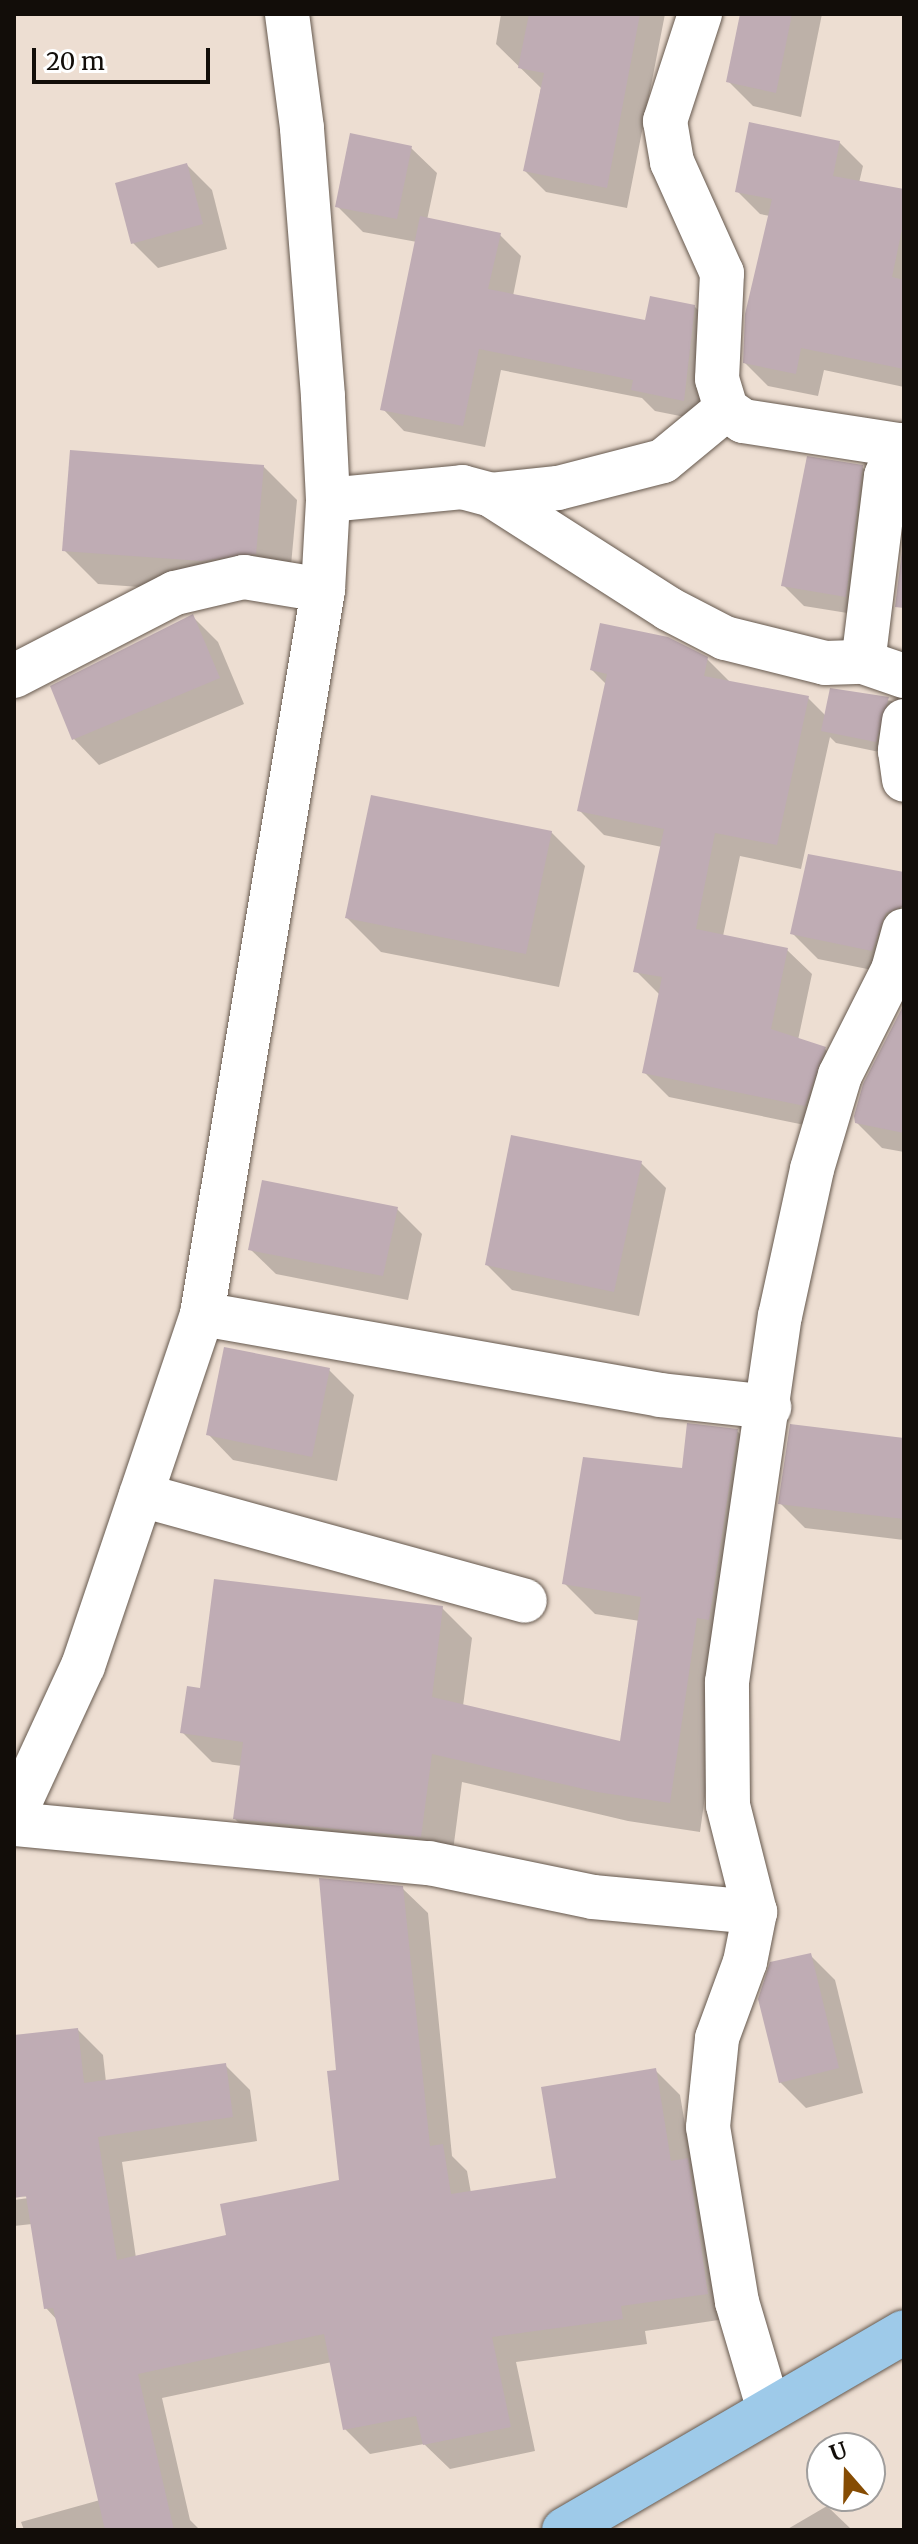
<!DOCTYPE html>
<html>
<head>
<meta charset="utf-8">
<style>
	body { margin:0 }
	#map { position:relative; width:918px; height:2544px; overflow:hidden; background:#edded2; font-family:Merriweather,serif }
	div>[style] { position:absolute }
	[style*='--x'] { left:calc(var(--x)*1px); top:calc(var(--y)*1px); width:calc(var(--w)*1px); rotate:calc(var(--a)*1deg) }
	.shadow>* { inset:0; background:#0003 }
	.building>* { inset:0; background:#bfacb4 }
	.roads { filter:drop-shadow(0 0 2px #66594e) drop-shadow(0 0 2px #66594e) }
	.minor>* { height:44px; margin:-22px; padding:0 22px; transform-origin:22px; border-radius:22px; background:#fff }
	.major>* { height:44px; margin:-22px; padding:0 22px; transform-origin:22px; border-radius:22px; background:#9ecae9 }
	span { translate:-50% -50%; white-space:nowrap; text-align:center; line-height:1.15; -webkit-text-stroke:8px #fff; paint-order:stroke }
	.frame { position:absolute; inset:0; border:16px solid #120d09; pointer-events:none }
	.north { position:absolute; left:806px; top:2432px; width:80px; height:80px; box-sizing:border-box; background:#fff; border:2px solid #a09e9d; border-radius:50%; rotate:340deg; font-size:22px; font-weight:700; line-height:32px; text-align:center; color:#120d09 }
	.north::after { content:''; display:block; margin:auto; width:28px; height:36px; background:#864c03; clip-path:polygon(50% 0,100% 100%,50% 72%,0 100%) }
	.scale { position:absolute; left:32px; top:48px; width:178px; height:36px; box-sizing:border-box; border:4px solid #120d09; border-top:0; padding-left:10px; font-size:24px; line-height:28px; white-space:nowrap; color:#120d09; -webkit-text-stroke:6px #fff; paint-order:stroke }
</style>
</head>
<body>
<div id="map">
	<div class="shadow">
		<div style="clip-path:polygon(501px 14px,665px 14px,627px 208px,546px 192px,525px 171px,541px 88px,496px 44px)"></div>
		<div style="clip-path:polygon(742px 14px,822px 14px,801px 117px,753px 106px,728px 81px)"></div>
		<div style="clip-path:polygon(839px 142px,863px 166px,859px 183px,904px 192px,904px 387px,824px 370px,818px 396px,768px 386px,745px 363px,770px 216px,760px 214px,737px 191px)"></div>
		<div style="clip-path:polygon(411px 148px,437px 173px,427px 220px,500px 235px,521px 256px,513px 296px,647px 322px,694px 306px,716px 328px,705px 421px,655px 411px,642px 398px,501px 370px,485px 447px,404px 431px,383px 409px,417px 242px,363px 232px,338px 207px)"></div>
		<div style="clip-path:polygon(187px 165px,212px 190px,227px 249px,158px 268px,133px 243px)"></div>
		<div style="clip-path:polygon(263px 466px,297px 500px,289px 587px,237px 594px,98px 584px,64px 550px)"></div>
		<div style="clip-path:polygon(862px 467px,883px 488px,866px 616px,804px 606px,783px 585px)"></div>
		<div style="clip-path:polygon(193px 617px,218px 642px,244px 704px,99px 765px,74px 739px,52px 687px)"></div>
		<div style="clip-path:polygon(707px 659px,731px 683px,808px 698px,826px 716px,832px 690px,892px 701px,904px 712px,889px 754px,836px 743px,830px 737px,801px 869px,740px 856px,723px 936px,787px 950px,812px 974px,798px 1040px,825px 1049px,850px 1073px,829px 1130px,669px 1097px,644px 1072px,660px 995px,636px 971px,662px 847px,604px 835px,579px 810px,606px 684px,592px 670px)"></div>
		<div style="clip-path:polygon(551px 832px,585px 866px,559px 987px,381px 952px,347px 918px)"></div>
		<div style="clip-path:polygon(903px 895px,887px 973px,818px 959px,793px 934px)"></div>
		<div style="clip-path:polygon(904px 1034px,904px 1152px,882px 1148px,857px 1123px)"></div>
		<div style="clip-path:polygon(641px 1163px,666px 1188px,639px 1316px,512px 1290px,487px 1265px)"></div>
		<div style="clip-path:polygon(397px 1209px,422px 1234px,408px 1300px,276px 1274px,250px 1249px)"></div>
		<div style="clip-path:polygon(329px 1370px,354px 1395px,337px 1481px,233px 1460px,208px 1434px)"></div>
		<div style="clip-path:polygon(737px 1431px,768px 1461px,726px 1647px,700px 1832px,628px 1821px,462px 1782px,451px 1866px,265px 1849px,235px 1819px,242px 1766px,212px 1762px,182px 1732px,202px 1690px,442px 1608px,472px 1638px,463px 1706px,622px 1743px,640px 1621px,595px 1614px,565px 1584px,684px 1470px)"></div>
		<div style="clip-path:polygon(904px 1440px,904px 1540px,805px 1528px,780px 1503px)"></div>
		<div style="clip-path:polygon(402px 1888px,428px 1913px,452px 2156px,467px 2171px,471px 2193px,559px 2180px,655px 2070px,680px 2095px,692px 2165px,712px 2185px,732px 2318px,645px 2331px,647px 2344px,516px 2362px,535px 2451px,450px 2469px,424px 2444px,370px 2454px,345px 2429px,332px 2362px,162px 2398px,190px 2520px,200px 2530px,24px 2530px,21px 2522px,100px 2500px,58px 2321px,46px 2308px,32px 2224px,14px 2226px,14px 2200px,36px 2197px,14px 2196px,14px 2037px,78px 2030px,103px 2055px,106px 2082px,225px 2065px,250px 2090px,257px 2141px,122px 2162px,136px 2258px,228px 2237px,341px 2182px,338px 2072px)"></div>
		<div style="clip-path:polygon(810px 1955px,835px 1980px,863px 2093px,806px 2108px,780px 2082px)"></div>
		<div style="clip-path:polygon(827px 2506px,852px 2530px,786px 2530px)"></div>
	</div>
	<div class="building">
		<div style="clip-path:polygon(529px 14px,640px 14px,607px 188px,523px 171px,544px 73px,518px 68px)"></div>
		<div style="clip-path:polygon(740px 14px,792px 14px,776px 93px,726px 82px)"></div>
		<div style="clip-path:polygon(749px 122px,840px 141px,833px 176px,904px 189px,904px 220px,892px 277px,904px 280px,904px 369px,801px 348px,796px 374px,743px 363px,745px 314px,772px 199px,735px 192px)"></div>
		<div style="clip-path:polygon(350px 133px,412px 146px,397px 219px,335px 207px)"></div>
		<div style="clip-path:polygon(187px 163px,203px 224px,131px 244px,115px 183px)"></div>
		<div style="clip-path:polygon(420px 216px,501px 233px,488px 289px,645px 320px,650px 296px,695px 305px,684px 401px,631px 390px,633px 380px,479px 349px,463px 426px,380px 410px)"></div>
		<div style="clip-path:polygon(70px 450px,264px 465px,256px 554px,202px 561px,62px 551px)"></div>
		<div style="clip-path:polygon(807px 456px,863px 465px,846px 597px,781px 586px)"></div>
		<div style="clip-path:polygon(904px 534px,904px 608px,895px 607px)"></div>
		<div style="clip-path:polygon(193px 614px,220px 678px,72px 740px,50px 686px)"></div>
		<div style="clip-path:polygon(600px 623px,668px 637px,708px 657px,704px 676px,809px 696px,777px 845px,715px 833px,696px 929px,788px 948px,771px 1029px,826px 1047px,805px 1106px,642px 1073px,662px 977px,633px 972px,664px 829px,577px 811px,607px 674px,590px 670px)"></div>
		<div style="clip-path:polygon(830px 688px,889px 697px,876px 742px,821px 731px)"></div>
		<div style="clip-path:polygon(371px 795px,552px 831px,526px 954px,345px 918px)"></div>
		<div style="clip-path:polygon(808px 854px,904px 872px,904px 906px,886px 913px,872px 951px,790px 934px)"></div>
		<div style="clip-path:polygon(904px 1004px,904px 1133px,855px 1123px,854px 1116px,863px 1084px)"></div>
		<div style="clip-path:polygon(511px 1135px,642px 1161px,614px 1292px,485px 1265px)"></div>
		<div style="clip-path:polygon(262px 1180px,398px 1207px,383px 1276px,248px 1250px)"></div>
		<div style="clip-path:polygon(224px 1347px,330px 1368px,312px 1457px,206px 1435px)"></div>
		<div style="clip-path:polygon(687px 1423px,738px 1429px,709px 1620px,697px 1618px,670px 1803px,597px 1792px,432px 1754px,421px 1837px,233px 1819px,243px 1742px,180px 1733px,187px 1686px,200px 1688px,214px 1579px,443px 1606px,432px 1697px,620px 1741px,641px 1597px,562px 1584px,583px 1457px,682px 1468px)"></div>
		<div style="clip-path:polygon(790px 1424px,904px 1438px,904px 1519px,778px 1504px)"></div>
		<div style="clip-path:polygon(319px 1878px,403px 1886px,430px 2146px,443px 2144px,451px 2194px,556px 2178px,541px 2087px,656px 2068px,671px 2161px,688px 2158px,708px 2294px,621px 2306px,623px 2319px,492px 2337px,511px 2427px,423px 2445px,416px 2416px,343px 2430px,324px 2334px,138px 2374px,174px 2530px,105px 2530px,53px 2308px,44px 2309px,26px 2196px,14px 2198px,14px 2035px,78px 2028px,84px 2083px,226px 2063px,233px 2117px,98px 2137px,117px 2260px,226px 2235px,220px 2204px,339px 2180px,327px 2071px,336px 2070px)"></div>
		<div style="clip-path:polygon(811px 1953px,839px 2068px,779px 2083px,758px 1999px,770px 1962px)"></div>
	</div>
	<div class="roads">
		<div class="minor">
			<div style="--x:700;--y:14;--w:113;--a:108.1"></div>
			<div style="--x:665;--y:121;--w:42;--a:80.3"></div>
			<div style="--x:672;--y:162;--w:122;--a:65.8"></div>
			<div style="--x:722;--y:273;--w:106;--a:92.7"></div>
			<div style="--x:717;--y:379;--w:31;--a:73"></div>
			<div style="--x:726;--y:409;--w:21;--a:35"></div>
			<div style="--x:743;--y:421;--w:157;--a:8.8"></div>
			<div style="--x:904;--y:445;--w:6;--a:180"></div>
			<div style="--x:898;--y:445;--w:33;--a:111"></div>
			<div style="--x:886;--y:476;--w:187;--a:97"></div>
			<div style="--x:863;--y:662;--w:43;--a:18.9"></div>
			<div style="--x:491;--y:495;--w:67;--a:-6"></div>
			<div style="--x:558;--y:488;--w:108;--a:-14.4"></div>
			<div style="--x:663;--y:461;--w:82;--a:-39.5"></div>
			<div style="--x:328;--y:500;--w:135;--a:-5.5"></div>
			<div style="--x:462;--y:487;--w:30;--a:15"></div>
			<div style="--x:491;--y:495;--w:211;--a:32.6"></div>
			<div style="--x:669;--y:609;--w:63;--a:27.4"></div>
			<div style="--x:725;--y:638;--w:103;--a:14"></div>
			<div style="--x:825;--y:663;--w:38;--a:-2"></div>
			<div style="--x:14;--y:676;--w:181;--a:-27.3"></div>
			<div style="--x:175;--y:593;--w:71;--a:-13.1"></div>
			<div style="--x:244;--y:577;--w:80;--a:9.3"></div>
			<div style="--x:904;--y:721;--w:30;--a:98"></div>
			<div style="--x:900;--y:751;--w:29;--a:82"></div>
			<div style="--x:202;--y:1314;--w:465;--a:10"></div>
			<div style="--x:660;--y:1395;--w:110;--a:6.3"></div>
			<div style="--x:141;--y:1495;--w:398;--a:15.4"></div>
			<div style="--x:14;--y:1815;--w:164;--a:-65.2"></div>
			<div style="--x:83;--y:1666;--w:372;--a:-71.3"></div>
			<div style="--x:202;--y:1314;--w:734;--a:-80.51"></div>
			<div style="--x:323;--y:590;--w:90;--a:-86.8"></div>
			<div style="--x:328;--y:500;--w:104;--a:-92.8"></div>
			<div style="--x:323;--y:396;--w:269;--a:-94.5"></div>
			<div style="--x:302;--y:128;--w:115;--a:-97.5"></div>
			<div style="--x:14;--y:1824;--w:417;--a:5.4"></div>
			<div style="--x:429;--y:1863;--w:167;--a:11.7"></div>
			<div style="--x:593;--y:1897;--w:163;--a:5.3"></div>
			<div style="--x:769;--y:2410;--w:113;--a:-106.5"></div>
			<div style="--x:737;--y:2302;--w:177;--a:-99.4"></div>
			<div style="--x:708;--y:2127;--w:89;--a:-84.2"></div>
			<div style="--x:717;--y:2038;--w:81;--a:-69.8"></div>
			<div style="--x:745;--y:1962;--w:51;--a:-78.7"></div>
			<div style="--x:755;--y:1912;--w:110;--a:-104.2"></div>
			<div style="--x:728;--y:1805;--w:123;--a:-90.5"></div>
			<div style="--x:727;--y:1682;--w:370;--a:-81.8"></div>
			<div style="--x:780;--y:1316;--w:150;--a:-77.7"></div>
			<div style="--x:812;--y:1169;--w:98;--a:-73.4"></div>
			<div style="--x:840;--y:1075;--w:118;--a:-63.2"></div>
			<div style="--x:893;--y:970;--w:41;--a:-74.6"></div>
		</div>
		<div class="major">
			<div style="--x:564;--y:2530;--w:393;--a:-30.2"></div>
		</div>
	</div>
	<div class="frame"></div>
	<div class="north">U</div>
	<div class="scale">20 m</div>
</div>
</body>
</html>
